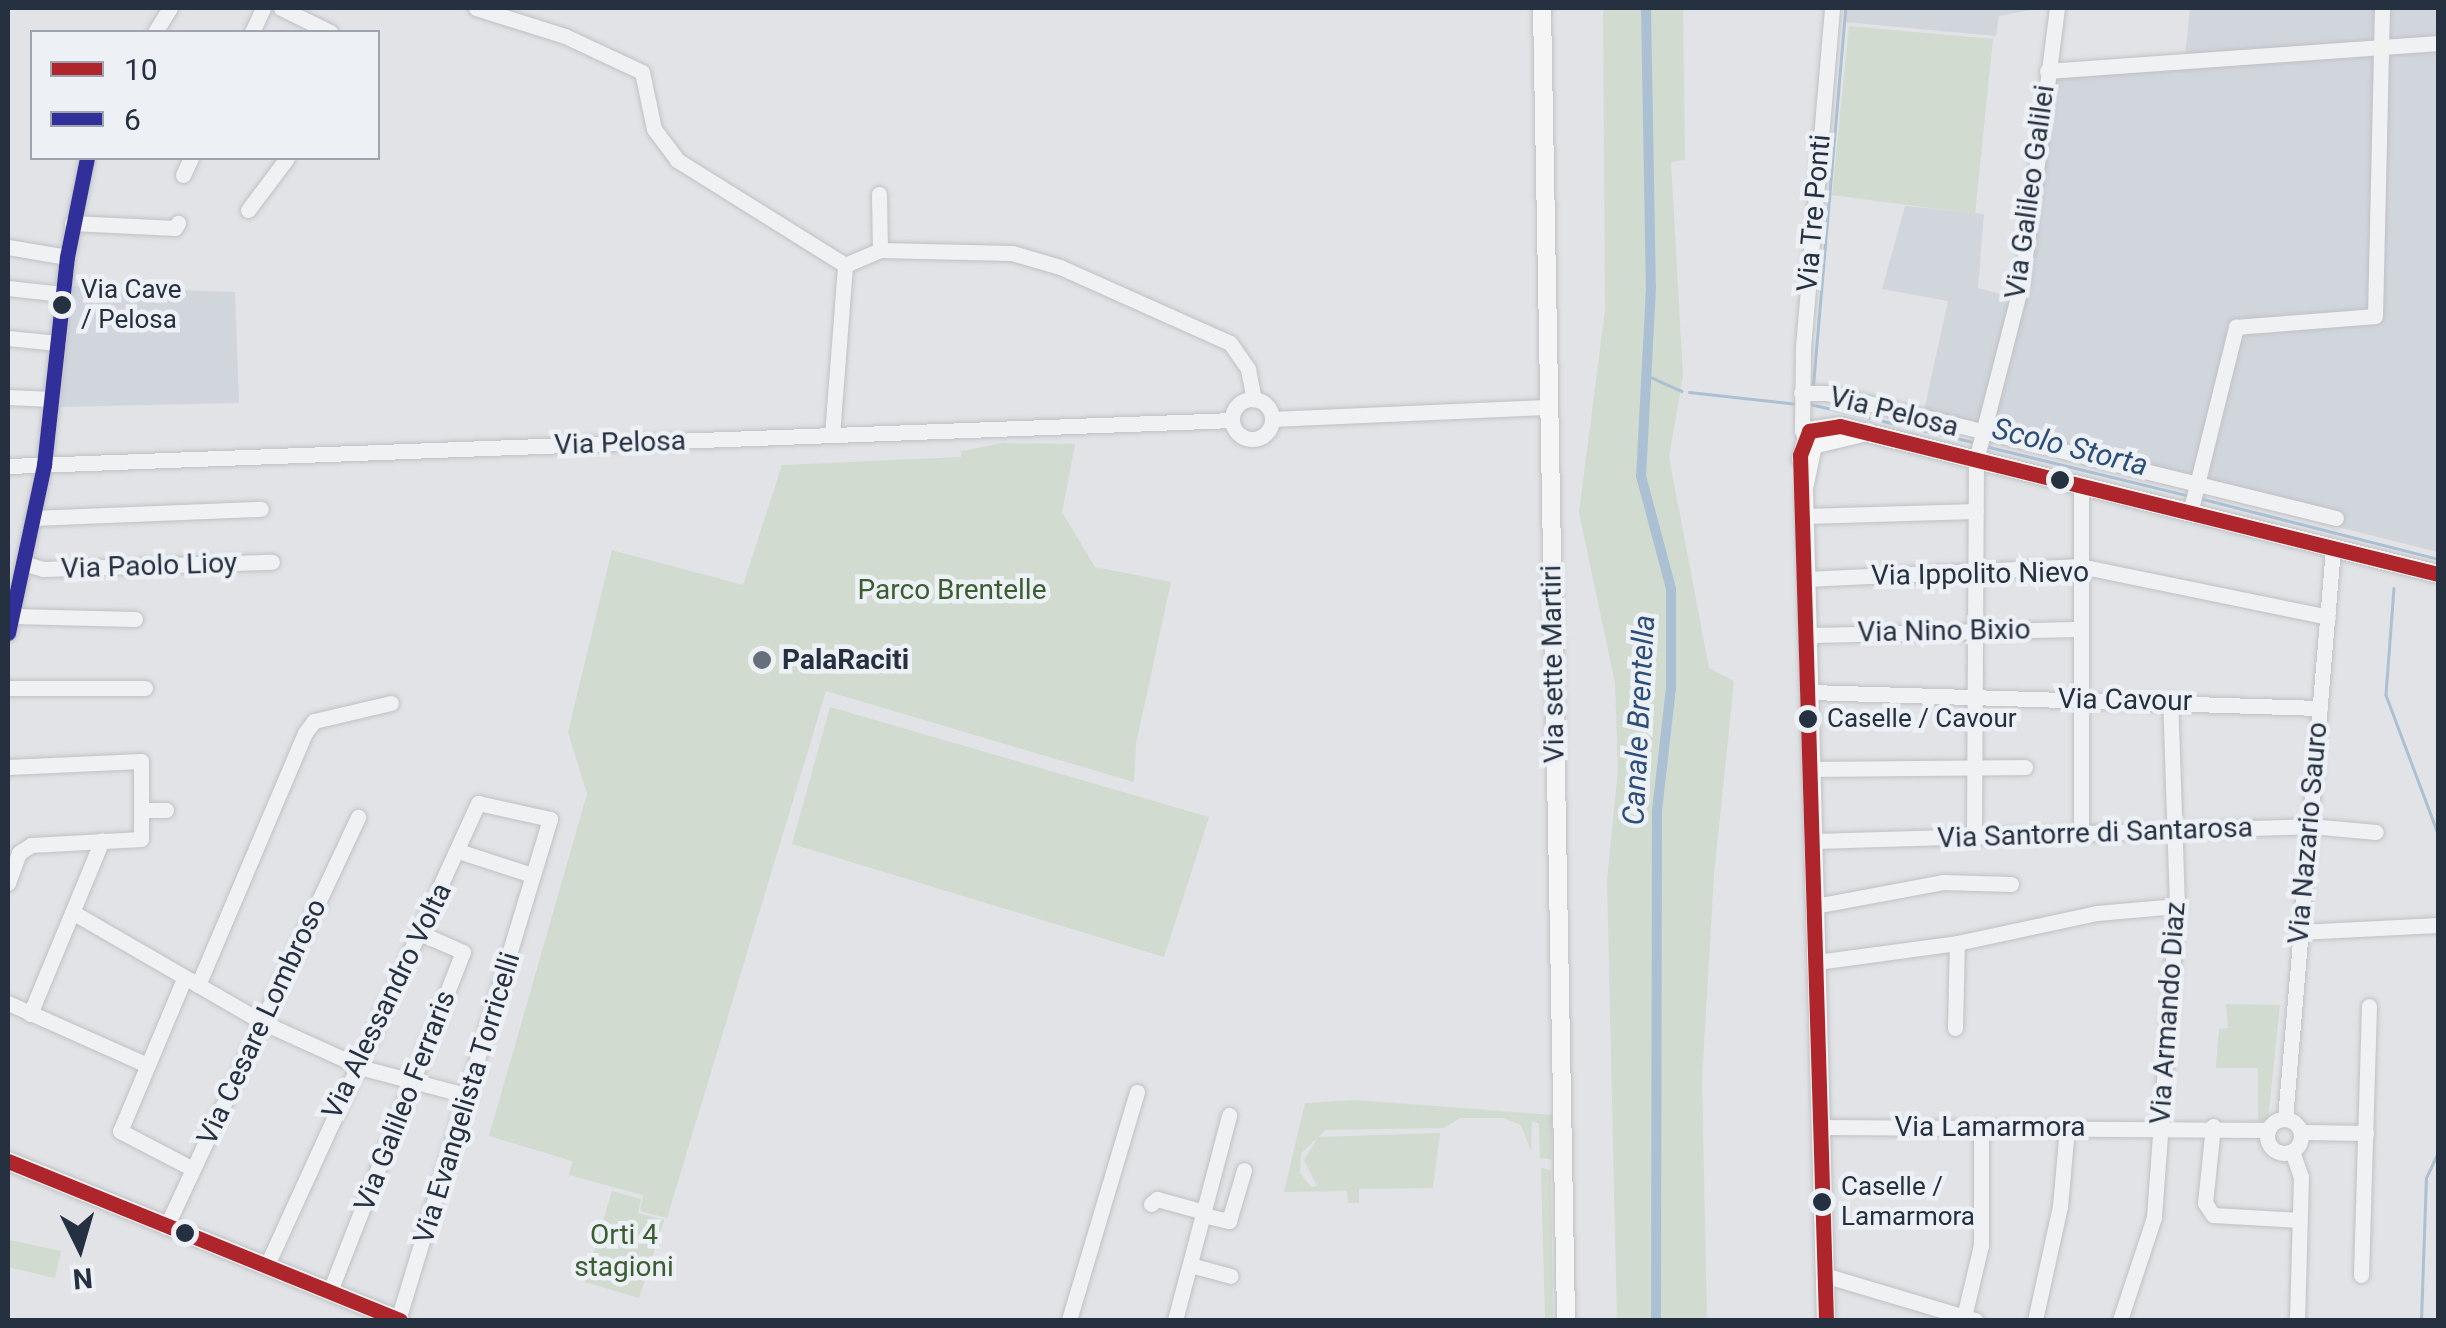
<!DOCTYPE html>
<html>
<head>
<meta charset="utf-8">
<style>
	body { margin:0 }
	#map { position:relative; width:2446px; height:1328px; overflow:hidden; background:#e1e3e6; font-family:Roboto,sans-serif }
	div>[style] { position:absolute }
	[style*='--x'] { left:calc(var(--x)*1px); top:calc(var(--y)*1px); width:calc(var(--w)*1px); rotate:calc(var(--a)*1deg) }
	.built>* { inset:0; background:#d1d6dd }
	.green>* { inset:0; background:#d1dbd0 }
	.stream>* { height:2.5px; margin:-1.25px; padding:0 1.25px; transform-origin:1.25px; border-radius:1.25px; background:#acc0d4 }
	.canal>* { height:10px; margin:-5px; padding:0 5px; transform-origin:5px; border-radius:5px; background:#acc0d4 }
	.roads { filter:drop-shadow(0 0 2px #bfc1c4) drop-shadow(0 0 2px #bfc1c4) }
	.minor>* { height:15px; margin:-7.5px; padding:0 7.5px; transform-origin:7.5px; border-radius:7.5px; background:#f0f1f3 }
	.minor>.ring { margin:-7.5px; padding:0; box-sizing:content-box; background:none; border:15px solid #f0f1f3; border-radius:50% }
	.major>* { height:18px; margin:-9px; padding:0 9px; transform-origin:9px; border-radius:9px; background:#f5f5f6 }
	.bus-1>* { height:15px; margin:-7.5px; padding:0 7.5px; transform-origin:7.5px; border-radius:7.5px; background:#ae262b }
	.bus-2>* { height:15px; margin:-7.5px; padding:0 7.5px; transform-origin:7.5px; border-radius:7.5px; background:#312f9a }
	.dots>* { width:28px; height:28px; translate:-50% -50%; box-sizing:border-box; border:5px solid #edf1f6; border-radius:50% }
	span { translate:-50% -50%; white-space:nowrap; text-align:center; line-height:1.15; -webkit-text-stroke:9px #edf1f6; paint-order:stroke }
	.bus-label { font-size:26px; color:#253041 }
	.left { translate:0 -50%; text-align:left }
	.street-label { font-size:28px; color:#253041 }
	.park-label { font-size:28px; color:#3a5e31 }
	.poi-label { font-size:28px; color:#253041; font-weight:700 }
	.water-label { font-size:30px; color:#2c4f79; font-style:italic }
	.frame { position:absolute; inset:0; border:10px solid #253041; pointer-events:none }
	.legend { position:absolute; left:30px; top:30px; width:350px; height:130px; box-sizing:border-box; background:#edf1f6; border:2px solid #9da4ae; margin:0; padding:12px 18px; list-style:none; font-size:30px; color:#253041 }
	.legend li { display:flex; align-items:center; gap:20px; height:50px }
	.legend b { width:50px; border:2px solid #9da4ae }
	.north { position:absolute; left:30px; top:1198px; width:100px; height:100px; -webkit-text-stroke:8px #edf1f6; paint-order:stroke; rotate:175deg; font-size:28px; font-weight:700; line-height:40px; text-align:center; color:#253041 }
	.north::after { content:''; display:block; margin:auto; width:35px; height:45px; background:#253041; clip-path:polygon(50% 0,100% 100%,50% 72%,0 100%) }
</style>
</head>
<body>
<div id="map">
	<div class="built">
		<div style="clip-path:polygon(1845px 8px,2040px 8px,1999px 16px,1996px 36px,1844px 22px)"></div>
		<div style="clip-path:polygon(2190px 8px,2438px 8px,2438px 552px,1921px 424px,1948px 301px,1882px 289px,1905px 206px,1984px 214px,1978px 288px,2018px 299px,2048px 68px,2185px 58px)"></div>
		<div style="clip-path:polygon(72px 286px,235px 292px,239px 403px,60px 407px)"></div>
	</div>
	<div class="green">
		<div style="clip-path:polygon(1603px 8px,1683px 8px,1685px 160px,1671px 162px,1683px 376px,1669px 457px,1709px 668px,1734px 681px,1714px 875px,1702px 1080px,1707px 1320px,1617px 1320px,1607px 879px,1618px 770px,1615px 683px,1579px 513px,1605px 310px)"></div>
		<div style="clip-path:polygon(1849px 26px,1993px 39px,1975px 214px,1832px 195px)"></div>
		<div style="clip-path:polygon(1003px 443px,1075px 444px,1062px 512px,1095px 567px,1171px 582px,1136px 744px,1134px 782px,826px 691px,667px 1218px,640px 1211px,643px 1195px,569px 1175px,572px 1161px,489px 1136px,587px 794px,568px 732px,612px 550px,743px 585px,782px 465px,961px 457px,961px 451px)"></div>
		<div style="clip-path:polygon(830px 707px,1209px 817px,1164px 957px,792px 844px)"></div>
		<div style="clip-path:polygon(2226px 1004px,2280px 1005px,2268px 1120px,2258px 1121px,2258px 1068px,2216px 1068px,2219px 1029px,2228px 1028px)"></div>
		<div style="clip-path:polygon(1355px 1100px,1553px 1115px,1551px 1159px,1540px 1158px,1539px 1124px,1532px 1121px,1531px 1151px,1521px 1125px,1504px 1118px,1460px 1118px,1444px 1128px,1326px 1130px,1301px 1153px,1300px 1173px,1311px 1187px,1317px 1186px,1304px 1160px,1318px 1137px,1440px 1133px,1433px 1188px,1359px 1189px,1359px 1203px,1348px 1203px,1347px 1191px,1284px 1192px,1305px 1103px)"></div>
		<div style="clip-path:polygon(1541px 1168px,1551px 1170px,1553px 1320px,1545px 1320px)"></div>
		<div style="clip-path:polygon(612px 1191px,641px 1199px,638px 1213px,664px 1220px,639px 1298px,585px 1282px)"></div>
		<div style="clip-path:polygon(10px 1240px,61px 1251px,55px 1278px,8px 1267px)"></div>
	</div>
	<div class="stream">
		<div style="--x:1646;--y:375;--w:39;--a:24"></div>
		<div style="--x:1813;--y:385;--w:378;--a:-85.1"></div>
		<div style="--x:1689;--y:392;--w:109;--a:6.3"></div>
		<div style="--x:1810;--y:404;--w:167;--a:13.1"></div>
		<div style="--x:1985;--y:446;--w:207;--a:13.7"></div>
		<div style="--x:2199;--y:498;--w:247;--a:14.3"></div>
		<div style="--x:2394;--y:588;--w:107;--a:94.3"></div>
		<div style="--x:2386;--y:695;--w:147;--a:69.4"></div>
		<div style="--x:2421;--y:1320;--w:142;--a:-88"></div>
		<div style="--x:2426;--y:1178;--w:29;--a:-65"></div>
	</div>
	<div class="canal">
		<div style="--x:1646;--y:8;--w:279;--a:89"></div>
		<div style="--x:1651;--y:287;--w:189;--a:93"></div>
		<div style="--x:1641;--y:476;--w:117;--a:75.1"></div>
		<div style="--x:1671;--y:589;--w:99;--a:90"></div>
		<div style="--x:1671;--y:688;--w:123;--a:96.5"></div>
		<div style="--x:1657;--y:810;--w:510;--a:90.11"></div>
	</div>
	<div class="roads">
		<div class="minor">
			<div style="--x:281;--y:8;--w:55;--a:26.1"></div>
			<div style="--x:476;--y:8;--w:93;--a:17.5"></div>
			<div style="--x:565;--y:36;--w:85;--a:25.1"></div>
			<div style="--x:642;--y:72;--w:58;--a:78.1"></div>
			<div style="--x:654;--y:129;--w:39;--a:53"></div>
			<div style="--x:677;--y:160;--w:198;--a:32"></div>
			<div style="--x:155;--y:32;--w:28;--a:-58"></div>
			<div style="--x:252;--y:32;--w:26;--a:-65"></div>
			<div style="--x:2047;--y:71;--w:392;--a:-4.1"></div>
			<div style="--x:183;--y:175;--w:19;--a:-65"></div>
			<div style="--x:879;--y:194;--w:56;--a:89"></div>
			<div style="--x:248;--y:210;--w:65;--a:-53.1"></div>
			<div style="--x:72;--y:223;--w:103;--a:2.8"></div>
			<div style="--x:175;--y:228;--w:6;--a:-59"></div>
			<div style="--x:8;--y:247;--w:60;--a:9.6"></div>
			<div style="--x:8;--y:288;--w:55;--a:6.2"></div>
			<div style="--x:8;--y:338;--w:50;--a:5.7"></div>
			<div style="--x:1801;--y:393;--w:26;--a:0"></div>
			<div style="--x:1827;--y:393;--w:524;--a:13.8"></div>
			<div style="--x:8;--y:397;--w:43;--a:2.7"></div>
			<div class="ring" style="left:1232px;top:399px;width:25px;height:25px"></div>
			<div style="--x:1272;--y:419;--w:274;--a:-2.5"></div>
			<div style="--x:832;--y:435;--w:170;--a:-85.6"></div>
			<div style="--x:845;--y:265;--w:38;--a:-23"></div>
			<div style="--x:880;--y:250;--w:132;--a:1.3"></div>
			<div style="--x:1012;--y:253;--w:50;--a:16.3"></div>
			<div style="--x:1060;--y:267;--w:186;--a:24.1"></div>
			<div style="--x:1230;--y:343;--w:32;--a:55"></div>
			<div style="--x:1248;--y:369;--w:31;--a:79"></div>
			<div style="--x:1808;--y:445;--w:16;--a:-112"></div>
			<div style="--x:1802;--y:430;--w:83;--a:-89.3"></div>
			<div style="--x:1803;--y:347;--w:340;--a:-85.1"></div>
			<div style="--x:8;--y:466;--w:1225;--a:-2.15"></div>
			<div style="--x:2190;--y:513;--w:192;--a:-76.1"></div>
			<div style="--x:2236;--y:327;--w:139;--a:-4.5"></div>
			<div style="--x:2375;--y:316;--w:308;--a:-88.7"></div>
			<div style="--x:1805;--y:516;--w:171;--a:-1.7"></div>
			<div style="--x:34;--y:518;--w:227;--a:-2.3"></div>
			<div style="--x:26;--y:564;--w:18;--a:16"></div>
			<div style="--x:43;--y:569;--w:229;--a:-1.8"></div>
			<div style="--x:1807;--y:579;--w:273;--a:-2.7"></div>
			<div style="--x:2080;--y:566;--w:253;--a:11.6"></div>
			<div style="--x:13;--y:616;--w:122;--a:1.4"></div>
			<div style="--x:8;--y:633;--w:172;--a:-77.9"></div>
			<div style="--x:44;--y:465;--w:209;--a:-83.7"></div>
			<div style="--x:67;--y:257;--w:101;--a:-78.6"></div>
			<div style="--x:1809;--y:635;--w:270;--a:-1.3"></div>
			<div style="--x:8;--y:688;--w:137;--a:0"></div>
			<div style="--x:1810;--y:692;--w:510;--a:1.8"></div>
			<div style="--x:8;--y:767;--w:133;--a:-2.6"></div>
			<div style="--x:141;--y:761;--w:49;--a:90"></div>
			<div style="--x:1812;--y:769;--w:213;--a:-0.5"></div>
			<div style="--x:2081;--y:834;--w:347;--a:-90"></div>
			<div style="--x:1974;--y:836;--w:376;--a:-89.7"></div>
			<div style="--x:1976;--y:460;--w:185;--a:-75.6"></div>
			<div style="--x:2022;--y:281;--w:275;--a:-82.7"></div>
			<div style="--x:1814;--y:841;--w:496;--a:-1.7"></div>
			<div style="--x:2310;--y:826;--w:66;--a:5.2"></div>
			<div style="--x:458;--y:851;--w:78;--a:18"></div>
			<div style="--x:8;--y:883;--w:32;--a:-70"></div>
			<div style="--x:19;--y:853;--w:14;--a:-34"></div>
			<div style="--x:31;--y:845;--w:110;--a:-3.1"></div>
			<div style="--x:141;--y:839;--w:29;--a:-90"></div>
			<div style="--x:141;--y:810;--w:25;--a:0"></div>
			<div style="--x:1815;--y:906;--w:130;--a:-10.6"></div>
			<div style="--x:1943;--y:882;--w:68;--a:1.7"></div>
			<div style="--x:74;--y:913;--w:220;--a:30.1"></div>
			<div style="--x:264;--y:1023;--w:109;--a:24.4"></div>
			<div style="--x:363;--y:1068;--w:110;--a:14.8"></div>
			<div style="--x:2299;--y:932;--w:139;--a:-2.9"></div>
			<div style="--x:1817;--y:962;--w:141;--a:-7.7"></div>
			<div style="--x:1957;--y:943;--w:143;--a:-12.1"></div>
			<div style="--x:2097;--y:913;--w:80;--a:-5"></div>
			<div style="--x:184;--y:979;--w:165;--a:112.8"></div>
			<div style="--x:120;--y:1131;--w:82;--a:27.5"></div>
			<div style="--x:198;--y:985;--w:274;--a:-67"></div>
			<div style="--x:305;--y:733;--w:15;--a:-53"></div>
			<div style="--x:314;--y:721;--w:79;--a:-13.2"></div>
			<div style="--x:8;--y:1003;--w:152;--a:24"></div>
			<div style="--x:30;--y:1014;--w:188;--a:-67.5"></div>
			<div style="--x:1955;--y:1028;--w:85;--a:-88.7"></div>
			<div style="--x:2285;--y:1119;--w:573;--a:-85.19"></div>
			<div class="ring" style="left:2267px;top:1119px;width:19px;height:19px"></div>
			<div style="--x:2213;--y:1126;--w:77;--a:95.9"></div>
			<div style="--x:2205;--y:1203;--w:14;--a:56"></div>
			<div style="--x:2213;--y:1215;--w:87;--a:3.3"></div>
			<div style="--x:1821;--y:1127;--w:447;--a:0.4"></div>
			<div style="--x:2301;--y:1132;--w:65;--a:0.9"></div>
			<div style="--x:2292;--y:1151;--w:28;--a:71"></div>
			<div style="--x:2301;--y:1177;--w:143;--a:91.6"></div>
			<div style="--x:1151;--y:1204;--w:8;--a:-40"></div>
			<div style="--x:1157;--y:1199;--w:49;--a:15.5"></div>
			<div style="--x:1203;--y:1215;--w:27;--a:13"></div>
			<div style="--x:1229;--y:1221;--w:53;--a:-73.6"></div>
			<div style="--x:166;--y:1227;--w:453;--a:-64.9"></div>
			<div style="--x:267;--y:1265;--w:508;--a:-65.45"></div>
			<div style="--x:478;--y:803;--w:74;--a:12.5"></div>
			<div style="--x:550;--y:819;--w:524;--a:106.88"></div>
			<div style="--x:1190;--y:1265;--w:42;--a:15"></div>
			<div style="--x:1824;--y:1275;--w:158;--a:16.6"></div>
			<div style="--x:2361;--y:1275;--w:269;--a:-88.3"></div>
			<div style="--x:330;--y:1291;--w:364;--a:-68.6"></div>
			<div style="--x:463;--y:952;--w:45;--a:-156.3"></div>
			<div style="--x:1964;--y:1317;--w:74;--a:-76.7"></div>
			<div style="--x:1981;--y:1245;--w:116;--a:-90"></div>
			<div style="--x:1069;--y:1320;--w:238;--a:-73.4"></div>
			<div style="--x:1175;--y:1320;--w:212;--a:-75.2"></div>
			<div style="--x:2035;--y:1320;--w:117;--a:-77.6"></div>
			<div style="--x:2060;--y:1206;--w:79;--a:-84.9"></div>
			<div style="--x:2120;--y:1320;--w:108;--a:-71.7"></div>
			<div style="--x:2154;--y:1217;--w:312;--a:-85.8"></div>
			<div style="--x:2177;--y:906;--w:206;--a:-91.9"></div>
		</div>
		<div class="major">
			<div style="--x:1542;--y:8;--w:1312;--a:88.95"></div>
			<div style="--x:1801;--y:459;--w:29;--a:-74"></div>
			<div style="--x:1809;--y:431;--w:31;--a:-9"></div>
			<div style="--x:1840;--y:426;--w:616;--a:13.9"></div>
			<div style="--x:8;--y:1161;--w:423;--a:22.1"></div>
			<div style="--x:1826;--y:1320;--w:831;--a:-91.52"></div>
			<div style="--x:1804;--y:489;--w:45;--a:-78.4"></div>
			<div style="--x:1813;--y:445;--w:56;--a:-13.5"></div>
		</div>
	</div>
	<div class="bus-1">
		<div style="--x:8;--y:1161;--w:423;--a:22.1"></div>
		<div style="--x:1826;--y:1320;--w:865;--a:-91.72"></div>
		<div style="--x:1800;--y:455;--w:26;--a:-69"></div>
		<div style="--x:1809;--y:431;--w:31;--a:-9"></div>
		<div style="--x:1840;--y:426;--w:616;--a:13.9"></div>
	</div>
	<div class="bus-2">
		<div style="--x:8;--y:633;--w:172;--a:-77.9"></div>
		<div style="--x:44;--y:465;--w:209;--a:-83.7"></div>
		<div style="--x:67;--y:257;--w:101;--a:-78.6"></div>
	</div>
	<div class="dots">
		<div style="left:62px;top:305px;background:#253041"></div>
		<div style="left:2060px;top:480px;background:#253041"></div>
		<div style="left:762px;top:660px;background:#676f7b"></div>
		<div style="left:1808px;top:719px;background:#253041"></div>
		<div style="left:1822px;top:1202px;background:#253041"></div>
		<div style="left:185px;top:1233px;background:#253041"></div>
	</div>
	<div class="bus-label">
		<span class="left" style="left:81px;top:305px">Via Cave<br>/ Pelosa</span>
		<span class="left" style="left:1827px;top:719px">Caselle / Cavour</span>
		<span class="left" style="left:1841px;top:1202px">Caselle /<br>Lamarmora</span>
	</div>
	<div class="street-label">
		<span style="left:2030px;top:192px;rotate:-82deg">Via Galileo Galilei</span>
		<span style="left:1814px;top:213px;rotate:-85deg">Via Tre Ponti</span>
		<span style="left:1894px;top:412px;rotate:14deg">Via Pelosa</span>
		<span style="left:620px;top:443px;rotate:-2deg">Via Pelosa</span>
		<span style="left:149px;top:566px;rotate:-2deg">Via Paolo Lioy</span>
		<span style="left:1980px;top:574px;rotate:-1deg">Via Ippolito Nievo</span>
		<span style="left:1944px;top:631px;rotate:-1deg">Via Nino Bixio</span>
		<span style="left:1553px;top:664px;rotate:-91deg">Via sette Martiri</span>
		<span style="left:2125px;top:700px;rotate:1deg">Via Cavour</span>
		<span style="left:2095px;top:833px;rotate:-2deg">Via Santorre di Santarosa</span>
		<span style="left:2308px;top:833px;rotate:-85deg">Via Nazario Sauro</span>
		<span style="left:387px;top:1001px;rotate:-64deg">Via Alessandro Volta</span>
		<span style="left:2168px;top:1013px;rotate:-86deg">Via Armando Diaz</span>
		<span style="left:262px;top:1022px;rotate:-65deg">Via Cesare Lombroso</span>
		<span style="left:467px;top:1098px;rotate:-73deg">Via Evangelista Torricelli</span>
		<span style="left:405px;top:1101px;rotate:-69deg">Via Galileo Ferraris</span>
		<span style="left:1990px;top:1127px">Via Lamarmora</span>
	</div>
	<div class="park-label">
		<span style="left:952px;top:590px">Parco Brentelle</span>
		<span style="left:624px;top:1251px">Orti 4<br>stagioni</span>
	</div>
	<div class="poi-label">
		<span class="left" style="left:782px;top:660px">PalaRaciti</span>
	</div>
	<div class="water-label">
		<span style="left:2070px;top:447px;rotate:14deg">Scolo Storta</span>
		<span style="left:1639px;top:720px;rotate:-87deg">Canale Brentella</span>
	</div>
	<div class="frame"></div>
	<ul class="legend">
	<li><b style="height:12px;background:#ae262b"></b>10</li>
	<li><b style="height:12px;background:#312f9a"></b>6</li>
	</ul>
	<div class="north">N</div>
</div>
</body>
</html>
